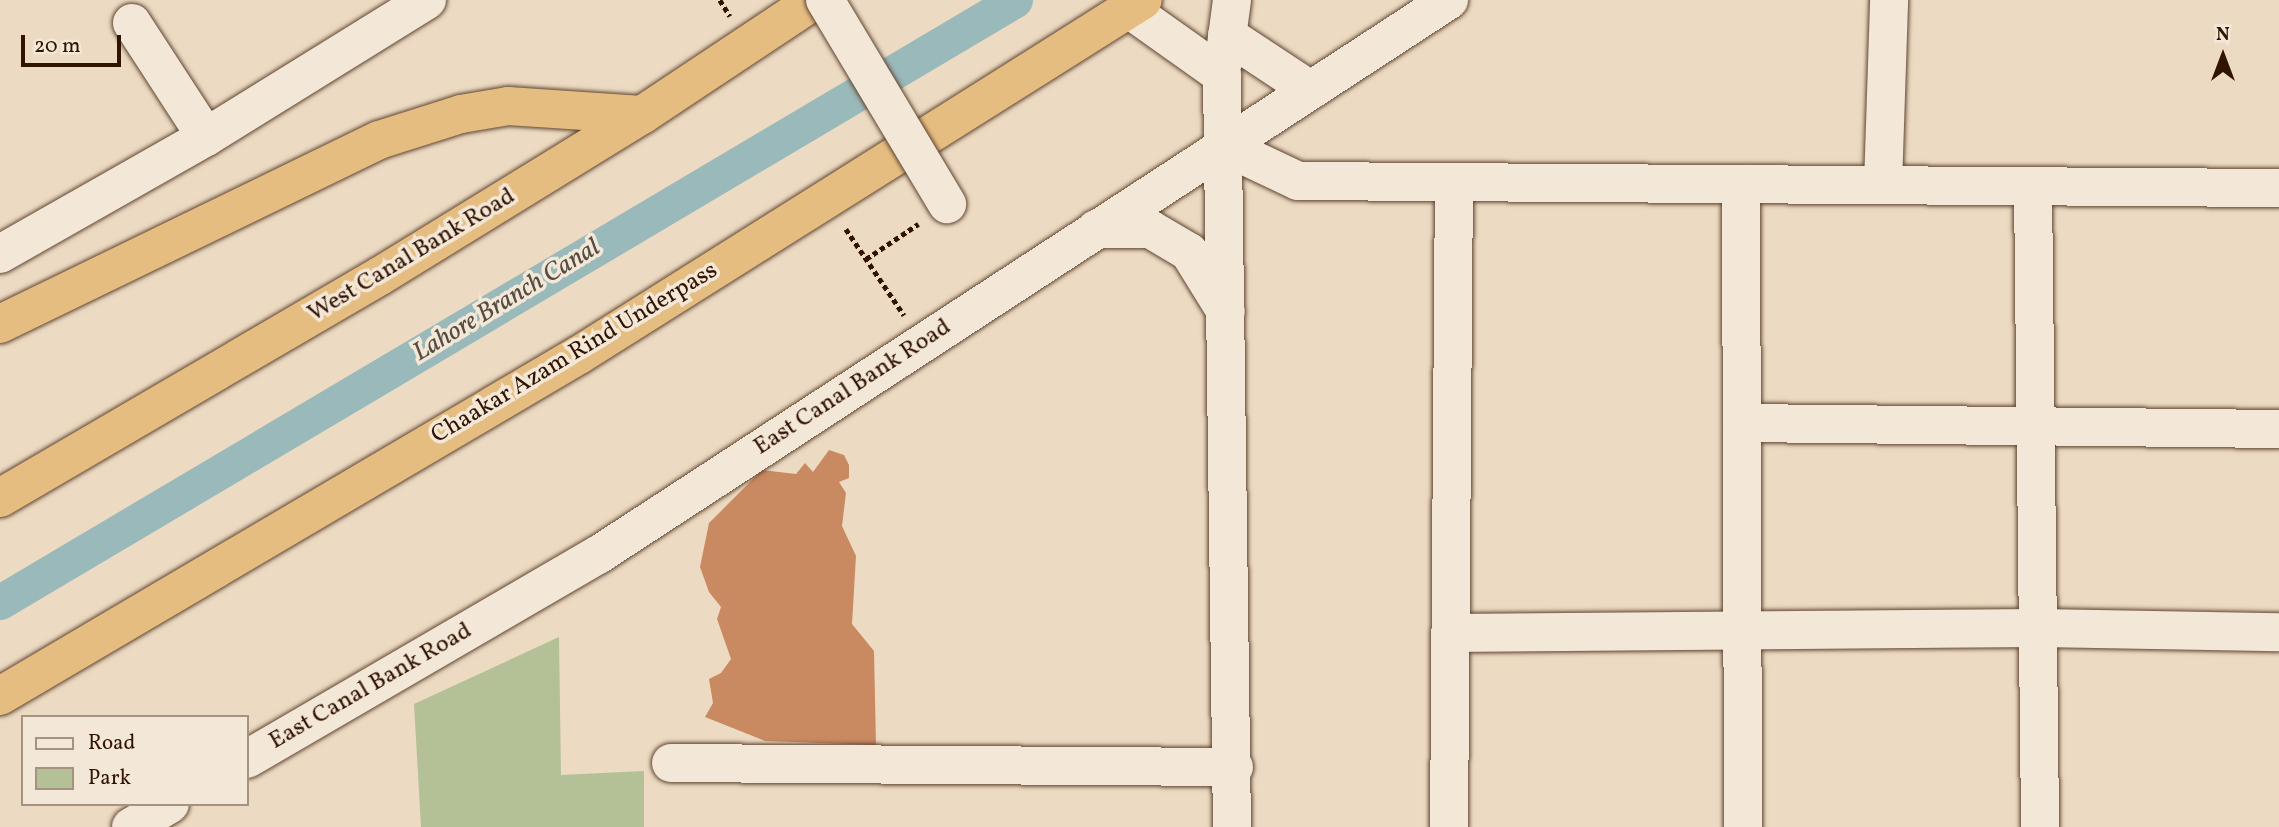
<!DOCTYPE html>
<html>
<head>
<meta charset="utf-8">
<style>
	body { margin:0 }
	#map { position:relative; width:2279px; height:827px; overflow:hidden; background:#ecdac2; font-family:Vollkorn,serif }
	div>[style] { position:absolute }
	[style*='--x'] { left:calc(var(--x)*1px); top:calc(var(--y)*1px); width:calc(var(--w)*1px); rotate:calc(var(--a)*1deg) }
	.green>* { inset:0; background:#b4c096 }
	.canal>* { height:35px; margin:-17.5px; padding:0 17.5px; transform-origin:17.5px; border-radius:17.5px; background:#9ab9ba }
	.building>* { inset:0; background:#ca8a61 }
	.path>* { height:4.5px; margin-top:-2.25px; transform-origin:0; background:repeating-linear-gradient(90deg,#311301 0 5px,transparent 0 8.5px) }
	.roads { filter:drop-shadow(0 0 2px #604531) drop-shadow(0 0 2px #604531) }
	.minor>* { height:38px; margin:-19px; padding:0 19px; transform-origin:19px; border-radius:19px; background:#f3e7d7 }
	.highway>* { height:38px; margin:-19px; padding:0 19px; transform-origin:19px; border-radius:19px; background:#e6bd81 }
	.bridges { filter:drop-shadow(0 0 2px #604531) drop-shadow(0 0 2px #604531) }
	.minor-bridge>* { height:38px; margin:-19px; padding:0 19px; transform-origin:19px; border-radius:19px; background:#f3e7d7 }
	span { translate:-50% -50%; white-space:nowrap; text-align:center; line-height:1.15; -webkit-text-stroke:7px #f3e7d7; paint-order:stroke }
	.street-label { font-size:24px; color:#311301 }
	.water-label { font-size:26px; color:#564d42; font-style:italic }
	.legend { position:absolute; left:21px; top:715px; width:228px; height:91px; box-sizing:border-box; background:#f3e7d7; border:2px solid #a59281; margin:0; padding:9px 12px; list-style:none; font-size:21px; color:#311301 }
	.legend li { display:flex; align-items:center; gap:14px; height:35px }
	.legend b { width:35px; border:2px solid #a59281 }
	.north { position:absolute; left:2188px; top:21px; width:70px; height:70px; -webkit-text-stroke:5px #f3e7d7; paint-order:stroke; rotate:0deg; font-size:19px; font-weight:700; line-height:28px; text-align:center; color:#311301 }
	.north::after { content:''; display:block; margin:auto; width:24px; height:32px; background:#311301; clip-path:polygon(50% 0,100% 100%,50% 72%,0 100%) }
	.scale { position:absolute; left:21px; top:35px; width:100px; height:32px; box-sizing:border-box; border:4px solid #311301; border-top:0; padding-left:9px; font-size:21px; line-height:24px; white-space:nowrap; color:#311301; -webkit-text-stroke:5px #f3e7d7; paint-order:stroke }
</style>
</head>
<body>
<div id="map">
	<div class="green">
		<div style="clip-path:polygon(559px 637px,561px 775px,644px 771px,644px 827px,421px 827px,414px 704px)"></div>
	</div>
	<div class="canal">
		<div style="--x:0;--y:602;--w:1180;--a:-30.67"></div>
	</div>
	<div class="building">
		<div style="clip-path:polygon(829px 450px,844px 455px,849px 465px,849px 478px,839px 482px,846px 493px,842px 526px,856px 556px,852px 624px,874px 651px,876px 745px,765px 741px,705px 717px,713px 703px,709px 679px,721px 673px,731px 659px,717px 619px,721px 607px,709px 592px,700px 567px,709px 523px,762px 470px,796px 474px,805px 463px,813px 472px)"></div>
	</div>
	<div class="path">
		<div style="--x:720;--y:0;--w:19;--a:58"></div>
		<div style="--x:846;--y:229;--w:104;--a:56"></div>
		<div style="--x:866;--y:259;--w:63;--a:-33.9"></div>
	</div>
	<div class="roads">
		<div class="minor">
			<div style="--x:1129;--y:9;--w:114;--a:35.4"></div>
			<div style="--x:1222;--y:75;--w:752;--a:89.24"></div>
			<div style="--x:132;--y:23;--w:136;--a:57"></div>
			<div style="--x:1227;--y:35;--w:100;--a:33.5"></div>
			<div style="--x:1224;--y:60;--w:61;--a:-82.4"></div>
			<div style="--x:1224;--y:146;--w:82;--a:25.3"></div>
			<div style="--x:1298;--y:181;--w:981;--a:0.41"></div>
			<div style="--x:1741;--y:184;--w:643;--a:89.82"></div>
			<div style="--x:1883;--y:185;--w:185;--a:-88.1"></div>
			<div style="--x:2033;--y:186;--w:641;--a:89.37"></div>
			<div style="--x:1096;--y:229;--w:54;--a:0"></div>
			<div style="--x:1150;--y:229;--w:45;--a:30.5"></div>
			<div style="--x:1189;--y:252;--w:70;--a:58.3"></div>
			<div style="--x:0;--y:254;--w:237;--a:-29.6"></div>
			<div style="--x:206;--y:137;--w:260;--a:-31.8"></div>
			<div style="--x:1742;--y:423;--w:537;--a:0.64"></div>
			<div style="--x:1450;--y:633;--w:590;--a:-0.49"></div>
			<div style="--x:2040;--y:628;--w:239;--a:1"></div>
			<div style="--x:247;--y:759;--w:406;--a:-30.2"></div>
			<div style="--x:598;--y:555;--w:1016;--a:-33.11"></div>
			<div style="--x:671;--y:763;--w:563;--a:0.41"></div>
			<div style="--x:131;--y:827;--w:45;--a:-30.5"></div>
			<div style="--x:1449;--y:827;--w:645;--a:-89.56"></div>
		</div>
		<div class="highway">
			<div style="--x:0;--y:324;--w:421;--a:-25.9"></div>
			<div style="--x:379;--y:140;--w:86;--a:-17.6"></div>
			<div style="--x:461;--y:114;--w:48;--a:-9.7"></div>
			<div style="--x:508;--y:106;--w:134;--a:3.8"></div>
			<div style="--x:0;--y:498;--w:440;--a:-30.3"></div>
			<div style="--x:380;--y:276;--w:308;--a:-31.6"></div>
			<div style="--x:642;--y:115;--w:208;--a:-33.6"></div>
			<div style="--x:0;--y:696;--w:672;--a:-30.5"></div>
			<div style="--x:579;--y:355;--w:666;--a:-32.19"></div>
		</div>
	</div>
	<div class="bridges">
		<div class="minor-bridge">
			<div style="--x:825;--y:0;--w:238;--a:59.1"></div>
		</div>
	</div>
	<div class="street-label">
		<span style="left:412px;top:256px;rotate:-31deg">West Canal Bank Road</span>
		<span style="left:575px;top:354px;rotate:-31deg">Chaakar Azam Rind Underpass</span>
		<span style="left:853px;top:388px;rotate:-33deg">East Canal Bank Road</span>
		<span style="left:371px;top:687px;rotate:-30deg">East Canal Bank Road</span>
	</div>
	<div class="water-label">
		<span style="left:507px;top:301px;rotate:-31deg">Lahore Branch Canal</span>
	</div>
	<ul class="legend">
	<li><b style="height:9px;background:#f3e7d7"></b>Road</li>
	<li><b style="height:19px;background:#b4c096"></b>Park</li>
	</ul>
	<div class="north">N</div>
	<div class="scale">20 m</div>
</div>
</body>
</html>
